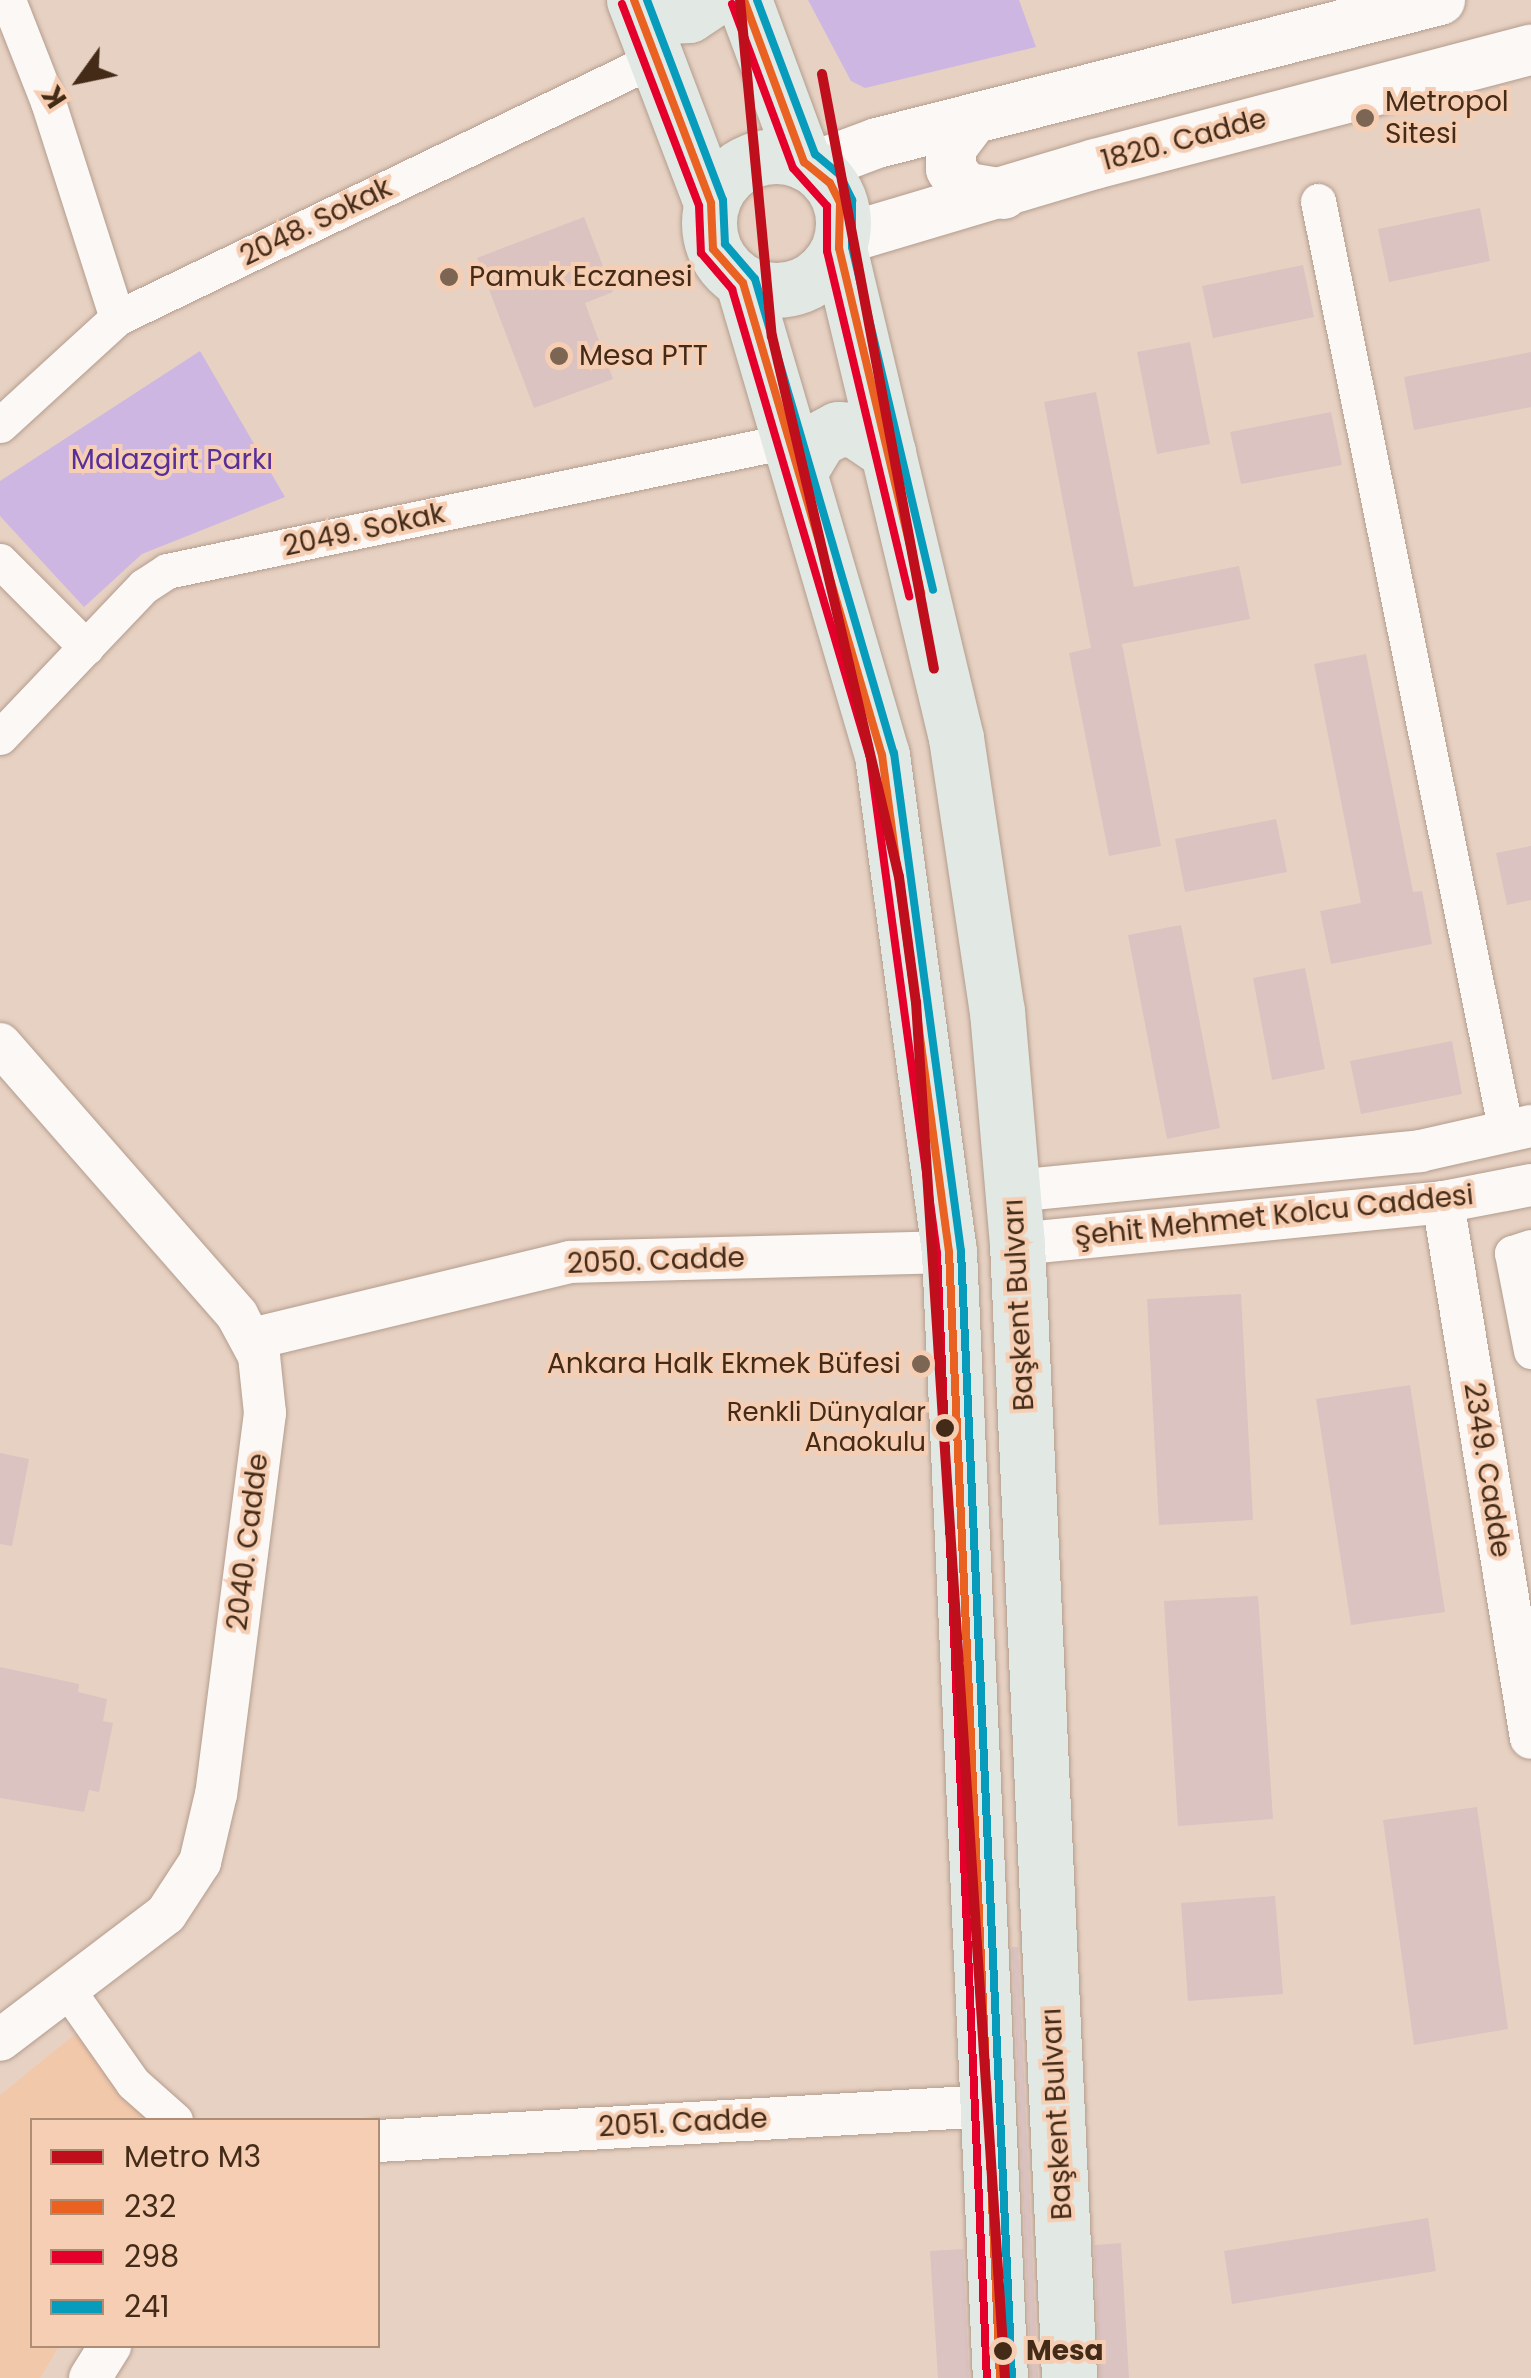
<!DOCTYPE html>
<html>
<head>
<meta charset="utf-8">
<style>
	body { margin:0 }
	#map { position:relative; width:1531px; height:2378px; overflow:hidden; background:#e7d1c2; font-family:Poppins,sans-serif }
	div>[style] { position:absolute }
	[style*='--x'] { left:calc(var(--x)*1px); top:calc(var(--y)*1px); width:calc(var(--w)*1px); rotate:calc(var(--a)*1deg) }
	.built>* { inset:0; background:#f2c8ab }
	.green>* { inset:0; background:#ceb6e2 }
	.building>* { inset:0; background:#dbc3c1 }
	.roads { filter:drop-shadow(0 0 2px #b39d8e) drop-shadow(0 0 2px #b39d8e) }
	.minor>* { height:35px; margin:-17.5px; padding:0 17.5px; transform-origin:17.5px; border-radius:17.5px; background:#fbf8f6 }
	.tertiary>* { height:42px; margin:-21px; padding:0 21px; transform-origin:21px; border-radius:21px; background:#fbf8f6 }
	.secondary>* { height:50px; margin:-25px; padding:0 25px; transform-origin:25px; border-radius:25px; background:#fbf8f6 }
	.primary>* { height:55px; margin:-27.5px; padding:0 27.5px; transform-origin:27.5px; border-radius:27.5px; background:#e2e9e4 }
	.primary>.ring { margin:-27.5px; padding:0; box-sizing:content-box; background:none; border:55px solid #e2e9e4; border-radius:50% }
	.bus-1>* { height:8px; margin:-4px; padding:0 4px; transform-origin:4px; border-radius:4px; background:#e96222 }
	.bus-2>* { height:8px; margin:-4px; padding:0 4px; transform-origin:4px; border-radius:4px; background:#e4002b }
	.bus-3>* { height:8px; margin:-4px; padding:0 4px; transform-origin:4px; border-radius:4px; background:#079cbc }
	.metro-1>* { height:10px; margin:-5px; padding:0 5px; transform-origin:5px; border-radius:5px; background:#bf0e1c }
	.dots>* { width:28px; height:28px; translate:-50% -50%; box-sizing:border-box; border:5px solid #f6ceb3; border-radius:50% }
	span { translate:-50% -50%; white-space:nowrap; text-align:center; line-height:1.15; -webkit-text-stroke:8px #f6ceb3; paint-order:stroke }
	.bus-label { font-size:26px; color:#442b18 }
	.right { translate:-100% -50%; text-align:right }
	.poi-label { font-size:28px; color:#442b18 }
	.left { translate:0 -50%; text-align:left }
	.street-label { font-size:28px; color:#442b18 }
	.park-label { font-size:28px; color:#572f99 }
	.stop-label { font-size:28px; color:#442b18; font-weight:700 }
	.legend { position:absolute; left:30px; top:2118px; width:350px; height:230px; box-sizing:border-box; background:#f6ceb3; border:2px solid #af8d75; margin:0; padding:12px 18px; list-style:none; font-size:30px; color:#442b18 }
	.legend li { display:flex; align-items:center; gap:20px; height:50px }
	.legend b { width:50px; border:2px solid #af8d75 }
	.north { position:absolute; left:30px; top:30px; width:100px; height:100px; -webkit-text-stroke:8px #f6ceb3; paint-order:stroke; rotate:237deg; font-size:28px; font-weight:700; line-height:40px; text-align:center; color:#442b18 }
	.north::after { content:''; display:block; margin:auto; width:35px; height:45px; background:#442b18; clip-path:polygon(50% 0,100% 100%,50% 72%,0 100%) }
</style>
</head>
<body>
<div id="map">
	<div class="built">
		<div style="clip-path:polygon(100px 2014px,172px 2120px,32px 2120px,32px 2346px,59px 2346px,40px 2378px,0 2378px,0 2095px)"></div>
	</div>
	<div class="green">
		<div style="clip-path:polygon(808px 0,1019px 0,1036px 47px,865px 88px,851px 81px)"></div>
		<div style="clip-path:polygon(200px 351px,285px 497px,142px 554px,84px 607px,0 516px,0 481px)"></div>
	</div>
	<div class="building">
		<div style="clip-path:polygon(1480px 208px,1490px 261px,1389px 282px,1378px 229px)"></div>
		<div style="clip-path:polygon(584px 217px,613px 292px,585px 303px,613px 379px,534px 408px,477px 258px)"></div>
		<div style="clip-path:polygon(1303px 265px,1314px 317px,1213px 338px,1202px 286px)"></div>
		<div style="clip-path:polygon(1190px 342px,1210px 444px,1157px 454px,1137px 352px)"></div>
		<div style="clip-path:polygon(1531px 352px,1531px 407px,1414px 430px,1404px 377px)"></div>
		<div style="clip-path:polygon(1096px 392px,1134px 587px,1239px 566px,1250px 619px,1122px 644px,1161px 846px,1109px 856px,1069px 653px,1091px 648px,1044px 402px)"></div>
		<div style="clip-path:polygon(1331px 412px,1342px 465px,1241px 484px,1230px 432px)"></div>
		<div style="clip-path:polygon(1366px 654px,1413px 892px,1422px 891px,1432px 944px,1331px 964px,1320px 911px,1361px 903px,1314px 664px)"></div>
		<div style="clip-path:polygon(1276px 819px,1287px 872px,1185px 892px,1175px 839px)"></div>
		<div style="clip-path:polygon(1531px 846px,1531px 900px,1507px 905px,1496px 853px)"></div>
		<div style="clip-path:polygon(1181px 925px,1220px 1128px,1167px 1139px,1128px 935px)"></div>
		<div style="clip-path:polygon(1305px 968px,1325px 1069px,1272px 1080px,1253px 978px)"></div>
		<div style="clip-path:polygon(1452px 1041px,1462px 1094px,1361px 1114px,1350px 1061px)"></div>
		<div style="clip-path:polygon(1241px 1294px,1253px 1520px,1159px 1525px,1147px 1299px)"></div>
		<div style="clip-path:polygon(1410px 1385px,1445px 1612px,1351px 1625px,1316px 1399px)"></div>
		<div style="clip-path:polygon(0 1453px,29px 1459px,12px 1546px,0 1544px)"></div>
		<div style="clip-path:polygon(1258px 1596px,1273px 1819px,1178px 1826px,1164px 1601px)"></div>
		<div style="clip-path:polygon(0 1667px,79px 1684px,78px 1692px,107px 1699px,103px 1721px,113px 1723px,99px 1792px,89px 1790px,84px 1812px,0 1798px)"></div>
		<div style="clip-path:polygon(1477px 1807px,1508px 2029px,1414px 2045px,1383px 1820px)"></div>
		<div style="clip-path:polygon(1275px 1896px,1283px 1994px,1188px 2001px,1181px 1903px)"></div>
		<div style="clip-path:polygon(1012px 1947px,1018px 1947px,1038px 2378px,1031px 2378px)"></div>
		<div style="clip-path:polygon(1428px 2218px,1436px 2271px,1232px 2304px,1224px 2251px)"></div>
		<div style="clip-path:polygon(1121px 2243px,1129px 2378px,1100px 2378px,1094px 2245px)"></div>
		<div style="clip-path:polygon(963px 2249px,969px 2378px,938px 2378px,930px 2251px)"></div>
	</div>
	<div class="roads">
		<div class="minor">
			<div style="--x:8;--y:0;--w:110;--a:68.6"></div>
			<div style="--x:48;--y:102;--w:227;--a:72.3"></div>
			<div style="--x:1318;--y:201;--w:950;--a:78.58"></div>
			<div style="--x:0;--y:425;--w:159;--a:-42.4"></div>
			<div style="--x:117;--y:318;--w:599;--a:-25.71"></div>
			<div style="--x:0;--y:561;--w:122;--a:45"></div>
			<div style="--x:0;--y:737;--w:209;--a:-46.4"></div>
			<div style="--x:144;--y:586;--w:27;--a:-33"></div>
			<div style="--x:167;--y:571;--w:639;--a:-11.84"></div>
			<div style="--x:1531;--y:1247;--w:20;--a:162"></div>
			<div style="--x:1512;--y:1253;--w:100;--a:79"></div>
			<div style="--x:67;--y:1989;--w:115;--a:54.9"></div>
			<div style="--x:133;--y:2083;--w:56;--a:41.4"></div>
		</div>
		<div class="tertiary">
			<div style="--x:0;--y:1044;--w:360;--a:48.8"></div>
			<div style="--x:237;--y:1315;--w:47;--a:61.8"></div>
			<div style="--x:259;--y:1356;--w:57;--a:84"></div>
			<div style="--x:265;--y:1413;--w:384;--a:97.3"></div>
			<div style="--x:216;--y:1794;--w:70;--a:103.2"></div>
			<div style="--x:200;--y:1862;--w:62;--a:123.2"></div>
			<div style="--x:166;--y:1914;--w:208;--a:142.8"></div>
			<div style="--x:1013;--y:1191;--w:409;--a:-5.6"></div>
			<div style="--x:1420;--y:1151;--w:114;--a:-12.7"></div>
			<div style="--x:1443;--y:1202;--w:543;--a:80.68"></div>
			<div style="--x:1017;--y:1244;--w:428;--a:-5.6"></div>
			<div style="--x:1443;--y:1202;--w:90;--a:-10.9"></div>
			<div style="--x:252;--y:1339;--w:327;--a:-13.6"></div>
			<div style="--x:570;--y:1262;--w:379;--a:-1.5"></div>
			<div style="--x:378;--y:2141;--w:611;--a:-3.28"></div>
			<div style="--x:90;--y:2378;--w:38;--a:-58"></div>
		</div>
		<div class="secondary">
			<div style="--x:973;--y:119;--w:36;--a:127"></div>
			<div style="--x:951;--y:148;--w:21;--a:90"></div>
			<div style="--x:951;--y:169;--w:22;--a:54"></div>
			<div style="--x:964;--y:187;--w:40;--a:10"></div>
			<div style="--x:813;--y:167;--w:68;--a:-20.6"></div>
			<div style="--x:877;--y:143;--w:581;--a:-14.25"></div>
			<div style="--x:840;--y:240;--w:266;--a:-16.6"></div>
			<div style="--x:1095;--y:164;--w:451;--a:-14.7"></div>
		</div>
		<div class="primary">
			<div style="--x:634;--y:0;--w:217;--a:69.2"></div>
			<div style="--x:641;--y:0;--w:32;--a:30"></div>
			<div style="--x:669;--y:16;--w:20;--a:-3"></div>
			<div style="--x:689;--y:15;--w:27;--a:-34"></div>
			<div style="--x:744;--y:0;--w:173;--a:69.7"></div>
			<div class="ring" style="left:709px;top:156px;width:79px;height:79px"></div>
			<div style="--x:839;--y:248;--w:504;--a:76.57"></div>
			<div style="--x:956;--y:738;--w:276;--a:81.5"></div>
			<div style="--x:997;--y:1011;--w:234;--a:85.1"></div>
			<div style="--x:1017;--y:1244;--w:1135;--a:87.37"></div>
			<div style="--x:743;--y:283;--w:492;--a:73.6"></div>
			<div style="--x:882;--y:755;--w:501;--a:82.32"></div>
			<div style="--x:949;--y:1252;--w:1127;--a:87.41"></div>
			<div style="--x:801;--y:469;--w:35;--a:-59"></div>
			<div style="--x:819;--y:439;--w:21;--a:-28"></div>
			<div style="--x:838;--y:429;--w:17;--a:3"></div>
			<div style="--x:855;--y:430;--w:40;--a:34"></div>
		</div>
	</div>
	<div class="bus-1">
		<div style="--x:634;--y:0;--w:217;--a:69.2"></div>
		<div style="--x:711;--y:203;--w:46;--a:87.5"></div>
		<div style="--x:713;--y:249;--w:45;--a:48.6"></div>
		<div style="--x:743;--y:283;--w:492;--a:73.6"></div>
		<div style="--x:882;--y:755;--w:501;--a:82.32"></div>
		<div style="--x:949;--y:1252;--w:1127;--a:87.41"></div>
		<div style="--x:744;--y:0;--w:173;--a:69.7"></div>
		<div style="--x:804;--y:162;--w:33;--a:39"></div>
		<div style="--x:830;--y:183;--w:22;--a:63"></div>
		<div style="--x:840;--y:203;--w:45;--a:91.3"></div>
		<div style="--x:839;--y:248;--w:355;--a:76.6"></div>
	</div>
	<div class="bus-2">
		<div style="--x:622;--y:4;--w:216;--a:69.1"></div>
		<div style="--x:699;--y:206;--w:47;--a:87.6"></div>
		<div style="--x:701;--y:253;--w:48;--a:49.3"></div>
		<div style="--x:732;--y:289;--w:489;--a:73.6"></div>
		<div style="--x:870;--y:758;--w:500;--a:82.3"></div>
		<div style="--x:937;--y:1253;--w:1126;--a:87.46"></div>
		<div style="--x:732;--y:4;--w:175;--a:69.6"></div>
		<div style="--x:793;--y:168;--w:51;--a:48.2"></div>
		<div style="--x:827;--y:206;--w:45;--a:90"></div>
		<div style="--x:827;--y:251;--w:355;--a:76.6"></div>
	</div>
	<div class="bus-3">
		<div style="--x:647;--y:0;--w:214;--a:69.2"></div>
		<div style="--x:723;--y:200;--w:44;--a:87.4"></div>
		<div style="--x:725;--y:244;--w:46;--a:49.4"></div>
		<div style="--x:755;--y:279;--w:494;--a:73.7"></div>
		<div style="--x:894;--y:753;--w:502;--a:82.34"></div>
		<div style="--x:961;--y:1251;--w:1127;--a:87.41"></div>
		<div style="--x:757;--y:0;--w:165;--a:69.4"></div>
		<div style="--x:815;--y:154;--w:33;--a:40"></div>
		<div style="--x:840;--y:175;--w:28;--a:64"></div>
		<div style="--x:852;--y:200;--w:47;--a:90"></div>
		<div style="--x:852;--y:247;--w:352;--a:76.7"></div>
	</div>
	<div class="metro-1">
		<div style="--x:740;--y:0;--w:338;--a:84.6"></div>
		<div style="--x:772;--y:336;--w:556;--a:76.79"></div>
		<div style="--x:899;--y:877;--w:126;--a:82.3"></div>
		<div style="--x:916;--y:1002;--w:1379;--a:86.3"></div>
		<div style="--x:822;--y:74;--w:605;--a:79.34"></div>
	</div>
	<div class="dots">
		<div style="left:1365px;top:118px;background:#7d6554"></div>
		<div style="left:449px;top:277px;background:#7d6554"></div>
		<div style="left:559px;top:356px;background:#7d6554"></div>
		<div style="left:921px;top:1364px;background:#7d6554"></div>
		<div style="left:945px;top:1428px;background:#442b18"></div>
		<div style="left:1003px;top:2351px;background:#442b18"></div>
	</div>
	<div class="bus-label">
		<span class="right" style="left:926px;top:1428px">Renkli Dünyalar<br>Anaokulu</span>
	</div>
	<div class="poi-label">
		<span class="left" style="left:1385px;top:118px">Metropol<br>Sitesi</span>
		<span class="left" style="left:469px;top:277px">Pamuk Eczanesi</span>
		<span class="left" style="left:579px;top:356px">Mesa PTT</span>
		<span class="right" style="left:901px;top:1364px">Ankara Halk Ekmek Büfesi</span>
	</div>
	<div class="street-label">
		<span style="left:1184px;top:140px;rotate:-15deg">1820. Cadde</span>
		<span style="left:316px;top:222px;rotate:-26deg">2048. Sokak</span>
		<span style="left:364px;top:530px;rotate:-12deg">2049. Sokak</span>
		<span style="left:1274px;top:1216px;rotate:-6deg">Şehit Mehmet Kolcu Caddesi</span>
		<span style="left:656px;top:1261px;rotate:-2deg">2050. Cadde</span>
		<span style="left:1019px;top:1305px;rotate:-93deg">Başkent Bulvarı</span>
		<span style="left:1487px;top:1470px;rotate:81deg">2349. Cadde</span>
		<span style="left:248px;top:1542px;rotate:-83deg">2040. Cadde</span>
		<span style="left:1057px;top:2114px;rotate:-93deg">Başkent Bulvarı</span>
		<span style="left:683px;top:2123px;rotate:-3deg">2051. Cadde</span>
	</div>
	<div class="park-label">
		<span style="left:172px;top:460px">Malazgirt Parkı</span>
	</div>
	<div class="stop-label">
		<span class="left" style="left:1026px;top:2351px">Mesa</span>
	</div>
	<ul class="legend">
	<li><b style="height:12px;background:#bf0e1c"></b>Metro M3</li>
	<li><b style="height:12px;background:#e96222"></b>232</li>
	<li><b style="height:12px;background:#e4002b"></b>298</li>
	<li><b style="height:12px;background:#079cbc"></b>241</li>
	</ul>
	<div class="north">K</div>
</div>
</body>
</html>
